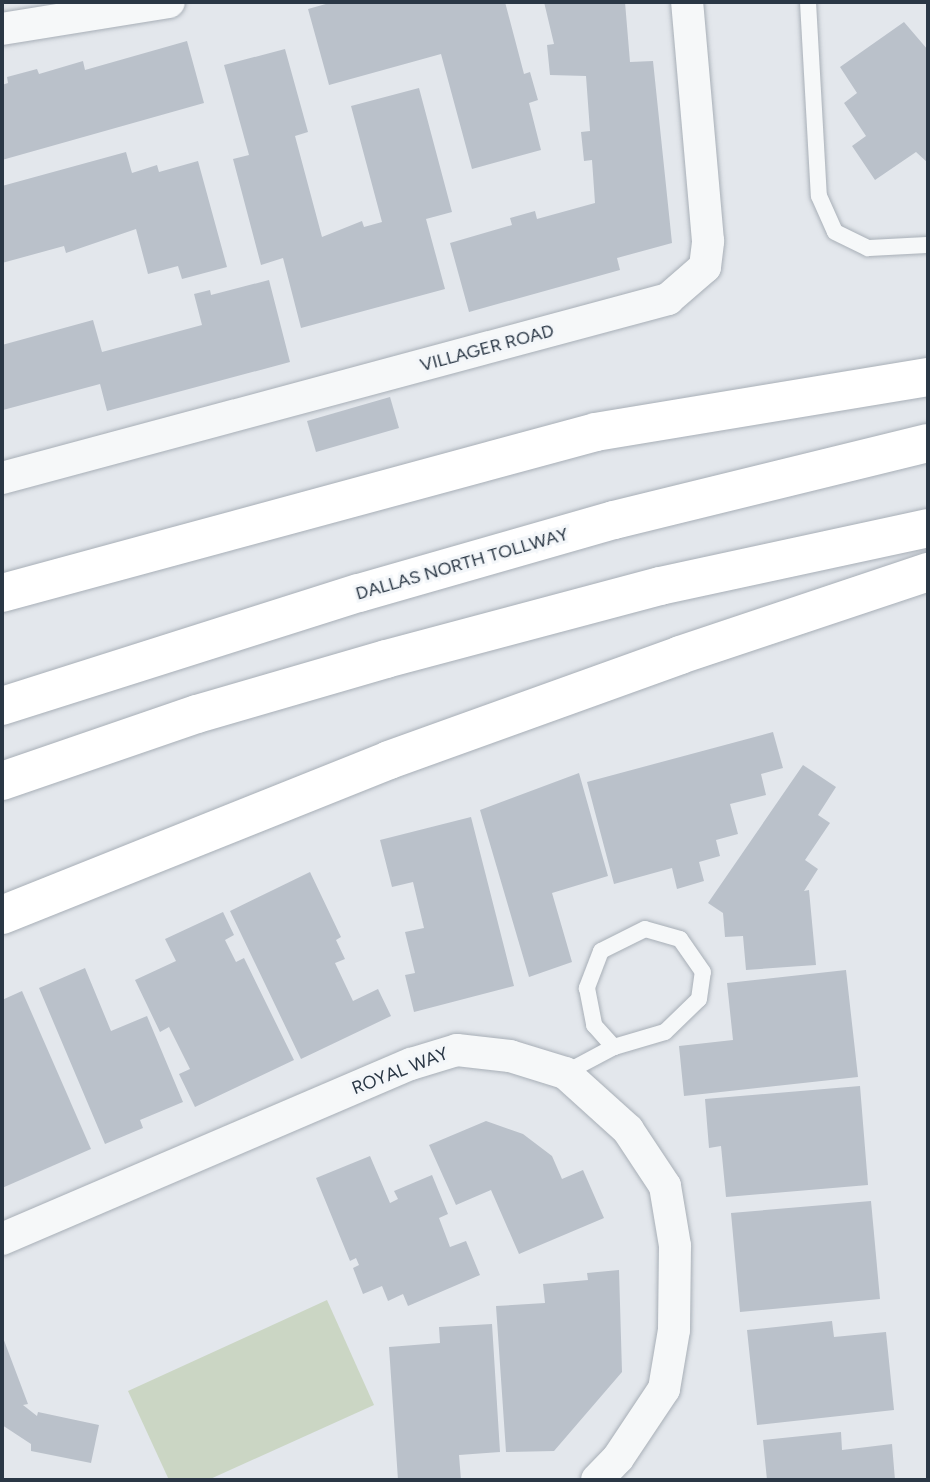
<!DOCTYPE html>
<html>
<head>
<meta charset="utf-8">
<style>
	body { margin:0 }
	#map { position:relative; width:930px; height:1482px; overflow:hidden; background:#e3e7ec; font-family:Figtree,sans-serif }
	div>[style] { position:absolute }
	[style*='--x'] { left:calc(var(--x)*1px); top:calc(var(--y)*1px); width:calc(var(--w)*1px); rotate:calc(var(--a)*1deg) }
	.green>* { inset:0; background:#cbd6c4 }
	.building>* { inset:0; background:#bac1ca }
	.roads { filter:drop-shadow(0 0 2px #a8afb7) drop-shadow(0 0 2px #a8afb7) }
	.lane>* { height:16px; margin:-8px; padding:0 8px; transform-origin:8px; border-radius:8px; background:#f6f8f9 }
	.street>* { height:32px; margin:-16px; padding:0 16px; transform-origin:16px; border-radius:16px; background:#f6f8f9 }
	.highway>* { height:38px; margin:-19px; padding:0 19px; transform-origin:19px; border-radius:19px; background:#fff }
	span { translate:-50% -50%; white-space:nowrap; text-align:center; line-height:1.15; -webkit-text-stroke:6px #f3f6f9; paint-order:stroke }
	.street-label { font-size:18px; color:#2a3745 }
	.frame { position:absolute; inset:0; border:4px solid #2a3745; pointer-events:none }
</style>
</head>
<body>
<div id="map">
	<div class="green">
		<div style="clip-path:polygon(327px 1300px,374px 1405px,208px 1480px,169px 1480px,128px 1391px)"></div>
	</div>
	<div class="building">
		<div style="clip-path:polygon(333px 2px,505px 2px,524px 74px,530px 72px,538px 100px,529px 103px,541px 150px,472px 169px,441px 54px,329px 85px,308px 9px)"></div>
		<div style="clip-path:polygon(544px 2px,625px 2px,630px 62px,653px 61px,672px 243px,617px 258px,620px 270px,469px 312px,450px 243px,512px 225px,510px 218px,535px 211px,537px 219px,595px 203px,592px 160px,584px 161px,581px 132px,590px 131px,586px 76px,550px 75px,547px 45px,554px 44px)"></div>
		<div style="clip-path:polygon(904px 22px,928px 50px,928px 163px,916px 152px,875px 180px,852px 146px,866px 136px,844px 103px,857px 93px,840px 67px)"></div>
		<div style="clip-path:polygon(187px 41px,204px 103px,2px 160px,2px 85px,8px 83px,7px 77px,37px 69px,39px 74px,83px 61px,85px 70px)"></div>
		<div style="clip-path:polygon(285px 49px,308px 132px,295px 136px,322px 237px,362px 221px,364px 227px,382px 222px,351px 106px,419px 88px,452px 212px,426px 219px,445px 289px,301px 328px,283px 258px,261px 265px,233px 159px,249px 155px,224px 65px)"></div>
		<div style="clip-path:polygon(126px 152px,132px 173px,157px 165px,159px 172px,198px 161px,227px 267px,182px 279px,178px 266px,148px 274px,136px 229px,66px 253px,64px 246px,2px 263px,2px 186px)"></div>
		<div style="clip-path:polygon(269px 280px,290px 362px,107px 411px,100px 384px,3px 410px,2px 345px,93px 320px,102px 352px,202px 325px,194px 294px,210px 290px,211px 295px)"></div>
		<div style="clip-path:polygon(390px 397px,399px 428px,316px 452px,307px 421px)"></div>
		<div style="clip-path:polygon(773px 732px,783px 768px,761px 774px,766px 795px,730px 804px,738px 834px,716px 840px,720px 856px,699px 862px,704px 881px,677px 889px,672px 868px,614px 884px,587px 782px)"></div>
		<div style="clip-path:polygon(803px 765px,836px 787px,818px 815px,830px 823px,805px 860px,818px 869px,804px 891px,809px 890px,816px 965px,746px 970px,743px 936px,725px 937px,723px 913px,708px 903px)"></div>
		<div style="clip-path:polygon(579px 773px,608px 876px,552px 893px,572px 962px,529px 977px,480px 810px)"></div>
		<div style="clip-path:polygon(471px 817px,514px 986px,414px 1012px,405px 975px,415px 973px,405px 932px,424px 928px,413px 882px,392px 887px,380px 840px)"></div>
		<div style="clip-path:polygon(310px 872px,341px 937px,336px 940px,345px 959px,335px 963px,353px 1001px,378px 989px,391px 1016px,301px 1059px,230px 911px)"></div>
		<div style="clip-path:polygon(223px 912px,234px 935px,225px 940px,236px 962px,244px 958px,294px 1060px,195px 1107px,179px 1074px,190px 1069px,169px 1027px,160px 1032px,135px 980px,176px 961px,165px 939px)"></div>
		<div style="clip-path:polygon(85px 968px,111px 1031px,147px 1016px,183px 1102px,140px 1120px,143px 1128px,105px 1144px,39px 988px)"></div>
		<div style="clip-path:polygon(846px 970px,858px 1077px,684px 1096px,679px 1046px,733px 1040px,727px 983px)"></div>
		<div style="clip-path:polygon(22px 991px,91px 1149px,2px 1188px,2px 1000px)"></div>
		<div style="clip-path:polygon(860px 1086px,868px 1185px,726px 1197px,721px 1146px,709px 1148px,705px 1099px)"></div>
		<div style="clip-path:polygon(486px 1121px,523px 1134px,552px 1156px,562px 1179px,583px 1170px,604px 1218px,519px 1254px,491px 1190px,456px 1205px,429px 1145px)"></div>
		<div style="clip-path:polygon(370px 1156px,390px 1203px,398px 1199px,394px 1191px,432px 1175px,448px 1214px,439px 1218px,450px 1247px,466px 1241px,480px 1275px,408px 1306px,403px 1294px,388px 1301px,382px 1286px,363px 1294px,353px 1268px,359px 1265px,356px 1258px,350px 1261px,316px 1178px)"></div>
		<div style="clip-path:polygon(871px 1201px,880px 1299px,740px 1312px,731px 1213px)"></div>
		<div style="clip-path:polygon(619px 1270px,622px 1372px,554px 1451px,506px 1452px,496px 1306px,545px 1303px,543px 1284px,588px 1280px,587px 1273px)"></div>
		<div style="clip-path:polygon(832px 1321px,834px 1337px,886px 1332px,894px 1410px,757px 1425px,747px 1330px)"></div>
		<div style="clip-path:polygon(492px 1324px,500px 1452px,459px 1455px,461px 1480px,398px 1480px,389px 1347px,440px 1343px,439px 1327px)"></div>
		<div style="clip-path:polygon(2px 1335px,28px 1404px,23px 1405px,37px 1416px,38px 1412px,99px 1425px,91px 1463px,31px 1451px,31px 1444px,2px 1425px)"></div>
		<div style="clip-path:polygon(841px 1432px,842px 1450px,892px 1444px,895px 1480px,767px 1480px,763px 1440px)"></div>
	</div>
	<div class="roads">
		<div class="lane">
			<div style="--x:808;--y:2;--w:194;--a:86.8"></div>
			<div style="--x:819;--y:196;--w:39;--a:66"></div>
			<div style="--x:835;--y:232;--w:37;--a:26"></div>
			<div style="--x:868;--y:248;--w:60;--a:-2.9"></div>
			<div style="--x:565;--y:1073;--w:55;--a:-28"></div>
			<div style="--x:614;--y:1047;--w:53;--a:-16.4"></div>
			<div style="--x:665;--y:1032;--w:47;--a:-44.1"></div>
			<div style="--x:699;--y:999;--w:27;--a:-82"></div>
			<div style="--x:703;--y:972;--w:40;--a:-124.9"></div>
			<div style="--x:680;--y:939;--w:36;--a:-164"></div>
			<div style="--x:645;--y:929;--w:49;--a:153.4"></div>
			<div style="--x:601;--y:951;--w:40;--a:111"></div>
			<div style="--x:587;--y:988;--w:38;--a:79"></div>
			<div style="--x:594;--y:1025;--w:30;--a:48"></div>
		</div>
		<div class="street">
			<div style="--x:2;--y:29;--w:169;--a:-9.2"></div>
			<div style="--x:2;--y:478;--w:690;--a:-15.04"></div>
			<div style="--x:668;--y:299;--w:49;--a:-40.9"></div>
			<div style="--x:705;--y:267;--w:26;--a:-83"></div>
			<div style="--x:708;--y:241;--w:240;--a:-95"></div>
			<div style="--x:2;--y:1239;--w:445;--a:-23.2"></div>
			<div style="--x:411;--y:1064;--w:48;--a:-16.9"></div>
			<div style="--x:457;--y:1050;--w:53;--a:6.5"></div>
			<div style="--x:510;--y:1056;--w:58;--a:17.2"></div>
			<div style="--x:565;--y:1073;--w:85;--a:42.1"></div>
			<div style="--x:628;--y:1130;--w:67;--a:56.5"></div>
			<div style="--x:665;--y:1186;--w:61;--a:80.5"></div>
			<div style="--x:675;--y:1246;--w:84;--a:90.7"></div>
			<div style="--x:674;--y:1330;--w:60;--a:99.6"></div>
			<div style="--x:664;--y:1389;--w:83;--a:123.7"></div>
			<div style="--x:618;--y:1458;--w:30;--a:134"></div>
		</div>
		<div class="highway">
			<div style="--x:2;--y:593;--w:615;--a:-15.17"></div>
			<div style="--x:596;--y:432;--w:337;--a:-9.4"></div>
			<div style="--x:2;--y:706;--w:374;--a:-17.6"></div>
			<div style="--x:359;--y:593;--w:265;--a:-16"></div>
			<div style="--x:614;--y:520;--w:323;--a:-13.8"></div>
			<div style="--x:2;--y:781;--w:206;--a:-19"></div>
			<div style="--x:197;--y:714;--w:197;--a:-16.2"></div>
			<div style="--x:386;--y:659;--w:284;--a:-14.9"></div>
			<div style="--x:660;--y:586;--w:274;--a:-12.2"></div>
			<div style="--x:2;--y:915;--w:417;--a:-21.8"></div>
			<div style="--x:389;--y:760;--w:309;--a:-19.8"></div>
			<div style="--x:680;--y:655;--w:262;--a:-18.5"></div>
		</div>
	</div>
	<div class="street-label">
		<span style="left:487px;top:348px;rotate:-15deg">VILLAGER ROAD</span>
		<span style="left:462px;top:564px;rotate:-16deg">DALLAS NORTH TOLLWAY</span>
		<span style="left:400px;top:1071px;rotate:-21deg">ROYAL WAY</span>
	</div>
	<div class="frame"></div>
</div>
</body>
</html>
